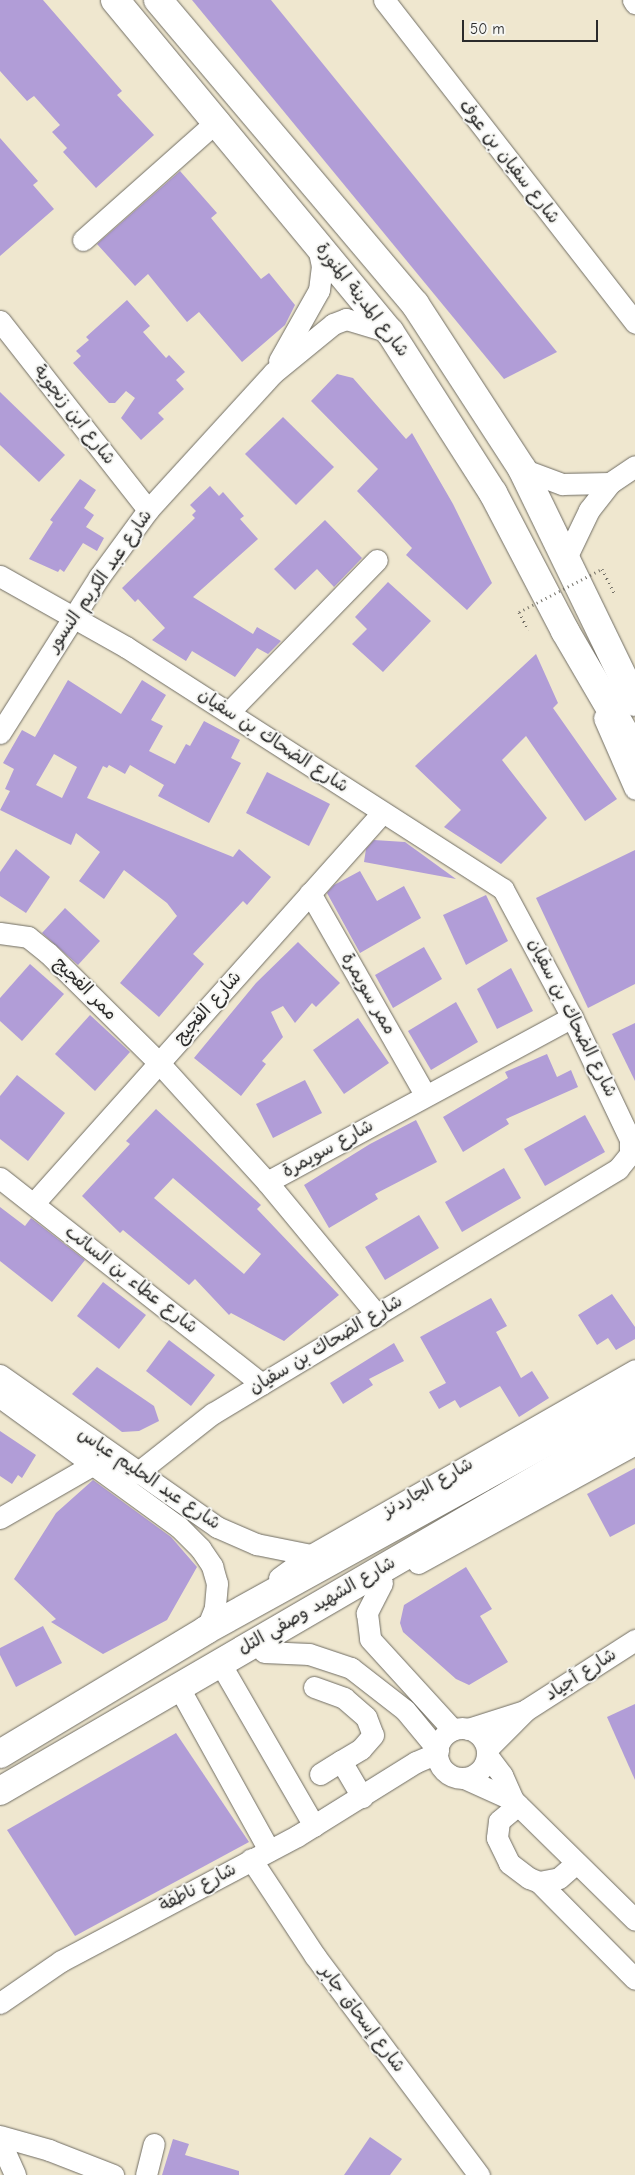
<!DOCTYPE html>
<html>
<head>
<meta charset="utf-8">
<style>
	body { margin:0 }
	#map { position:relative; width:635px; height:2175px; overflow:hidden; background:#efe7cf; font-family:"Comic Neue","Playpen Sans Arabic",sans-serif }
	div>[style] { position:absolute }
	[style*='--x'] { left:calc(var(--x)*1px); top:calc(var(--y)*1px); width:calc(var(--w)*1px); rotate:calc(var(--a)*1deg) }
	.building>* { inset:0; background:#b19dd7 }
	.path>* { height:3px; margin-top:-1.5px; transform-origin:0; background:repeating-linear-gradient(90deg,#706d64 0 1px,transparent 0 5px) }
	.roads { filter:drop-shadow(0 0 1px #706d64) drop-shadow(0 0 1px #706d64) }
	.minor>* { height:21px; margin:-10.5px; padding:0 10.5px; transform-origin:10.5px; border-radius:10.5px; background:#fff }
	.minor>.ring { margin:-10.5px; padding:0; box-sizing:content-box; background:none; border:21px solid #fff; border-radius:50% }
	.major>* { height:28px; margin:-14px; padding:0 14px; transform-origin:14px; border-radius:14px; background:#fff }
	.path-bridge>* { height:3px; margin-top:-1.5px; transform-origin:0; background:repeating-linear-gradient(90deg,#706d64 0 1px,transparent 0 5px) }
	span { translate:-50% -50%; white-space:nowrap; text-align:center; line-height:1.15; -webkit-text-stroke:4px #f6f6f2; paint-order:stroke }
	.street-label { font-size:18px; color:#2b2b2b }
	.scale { position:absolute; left:462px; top:20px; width:136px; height:22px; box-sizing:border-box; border:2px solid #2b2b2b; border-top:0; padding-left:6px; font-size:15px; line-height:18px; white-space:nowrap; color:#2b2b2b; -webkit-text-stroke:4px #f6f6f2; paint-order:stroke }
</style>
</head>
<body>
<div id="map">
	<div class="building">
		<div style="clip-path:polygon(0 0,43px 0,122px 91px,117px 95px,154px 135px,96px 188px,63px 152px,67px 148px,52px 132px,60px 125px,34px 96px,27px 101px,0 71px)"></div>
		<div style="clip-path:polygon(192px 0,271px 0,557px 352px,504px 379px)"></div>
		<div style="clip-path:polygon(0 138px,38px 181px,33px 185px,54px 209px,0 256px)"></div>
		<div style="clip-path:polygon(180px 171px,217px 213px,211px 218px,261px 279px,269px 273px,295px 305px,285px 325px,242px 362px,199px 312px,187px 322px,148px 274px,135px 286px,97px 244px)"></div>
		<div style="clip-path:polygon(127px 300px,150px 326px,143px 332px,166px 358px,169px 355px,185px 372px,176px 380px,184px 389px,158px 413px,164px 419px,141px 440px,121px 418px,135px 398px,126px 391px,115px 403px,109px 403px,73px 363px,81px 356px,76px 351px,89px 340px,86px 337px)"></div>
		<div style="clip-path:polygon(337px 374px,353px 378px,406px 439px,412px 433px,453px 504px,492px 583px,467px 610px,406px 555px,412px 548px,357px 491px,378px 469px,311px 401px)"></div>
		<div style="clip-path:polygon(0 392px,65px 455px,39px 482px,0 445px)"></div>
		<div style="clip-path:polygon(283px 417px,334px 467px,296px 505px,245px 454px)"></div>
		<div style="clip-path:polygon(80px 479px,96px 490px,84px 508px,94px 515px,86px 527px,104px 538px,97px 551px,83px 543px,64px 572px,60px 569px,58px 572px,29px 559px,53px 522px,50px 520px)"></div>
		<div style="clip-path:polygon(210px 486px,219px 496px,223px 492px,244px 516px,240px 519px,258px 539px,193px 597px,253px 634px,257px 627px,281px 641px,268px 654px,257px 648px,235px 677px,192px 651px,186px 661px,152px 640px,165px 628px,138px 599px,135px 602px,122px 588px,195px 518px,192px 515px,196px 511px,190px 505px)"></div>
		<div style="clip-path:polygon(325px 520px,362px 558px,334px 587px,317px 569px,295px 590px,274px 569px)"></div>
		<div style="clip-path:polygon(388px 582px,431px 621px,383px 672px,352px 644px,367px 629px,355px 617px)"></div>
		<div style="clip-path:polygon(536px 654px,558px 703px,553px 708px,617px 799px,585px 821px,526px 736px,502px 760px,547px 818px,501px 864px,444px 827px,461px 810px,415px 766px)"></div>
		<div style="clip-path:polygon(evenodd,68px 680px,121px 714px,142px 680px,166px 695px,151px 720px,163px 726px,149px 751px,175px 764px,186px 744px,190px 746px,204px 721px,240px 740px,231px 758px,241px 763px,209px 823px,158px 796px,164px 785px,130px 765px,125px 774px,109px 765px,107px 768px,103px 766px,87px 798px,233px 857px,239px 849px,271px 877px,247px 905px,243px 901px,193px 954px,204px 964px,159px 1017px,120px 983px,177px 916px,167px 903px,124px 870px,104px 899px,79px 881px,100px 852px,76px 833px,71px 845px,0 810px,10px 791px,5px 789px,14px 769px,3px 763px,22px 730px,35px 737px,68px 680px,54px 754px,77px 767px,62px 798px,36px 785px,54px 754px)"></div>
		<div style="clip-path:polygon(267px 772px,330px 804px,309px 846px,246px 813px)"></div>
		<div style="clip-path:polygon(374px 840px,405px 842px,456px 879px,364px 862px,366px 849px)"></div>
		<div style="clip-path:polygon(16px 849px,50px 877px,26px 913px,0 896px,0 872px)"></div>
		<div style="clip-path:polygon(635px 850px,635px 984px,588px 1008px,536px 898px)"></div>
		<div style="clip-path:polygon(360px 871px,377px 901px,404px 886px,421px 918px,360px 953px,327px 893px,334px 885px)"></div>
		<div style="clip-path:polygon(486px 895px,508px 941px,466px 965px,443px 915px)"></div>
		<div style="clip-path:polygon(65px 908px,100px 941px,78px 965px,42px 933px)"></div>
		<div style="clip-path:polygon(298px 942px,340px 983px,316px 1007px,312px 1003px,295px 1023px,283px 1006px,271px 1012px,283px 1037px,262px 1061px,266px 1064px,241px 1096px,194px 1058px,256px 983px)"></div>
		<div style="clip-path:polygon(424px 947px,442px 979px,393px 1008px,375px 975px)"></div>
		<div style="clip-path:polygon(30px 964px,64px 994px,22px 1041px,0 1021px,0 998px)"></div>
		<div style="clip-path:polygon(511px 968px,533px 1011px,497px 1029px,477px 989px)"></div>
		<div style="clip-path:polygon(456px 1002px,478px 1042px,431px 1070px,408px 1031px)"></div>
		<div style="clip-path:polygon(90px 1015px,130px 1052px,95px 1091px,55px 1054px)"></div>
		<div style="clip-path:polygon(358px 1018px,389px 1063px,344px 1094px,313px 1050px)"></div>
		<div style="clip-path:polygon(635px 1023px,635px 1081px,612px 1034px)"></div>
		<div style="clip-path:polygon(547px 1054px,557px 1077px,571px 1070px,578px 1087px,506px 1119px,509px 1124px,463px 1152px,443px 1117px,508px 1078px,505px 1072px)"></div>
		<div style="clip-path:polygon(17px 1075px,65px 1113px,28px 1161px,0 1139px,0 1096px)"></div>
		<div style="clip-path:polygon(305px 1080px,322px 1113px,273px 1138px,256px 1104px)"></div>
		<div style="clip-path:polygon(evenodd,156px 1109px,261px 1205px,257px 1209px,339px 1295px,284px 1341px,231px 1313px,229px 1315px,195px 1279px,189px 1285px,123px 1230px,120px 1233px,82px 1196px,130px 1144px,126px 1141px,156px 1109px,173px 1178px,261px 1254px,244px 1274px,154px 1198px,173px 1178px)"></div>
		<div style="clip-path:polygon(585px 1115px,605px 1152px,545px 1186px,524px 1149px)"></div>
		<div style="clip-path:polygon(416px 1120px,437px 1162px,375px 1194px,378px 1199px,329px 1228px,304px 1185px,370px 1144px)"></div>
		<div style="clip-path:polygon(504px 1168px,521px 1198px,462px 1232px,445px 1202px)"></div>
		<div style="clip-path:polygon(0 1207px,25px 1226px,31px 1218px,85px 1260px,52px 1302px,0 1261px)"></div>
		<div style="clip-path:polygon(419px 1215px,439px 1248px,385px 1280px,365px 1247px)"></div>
		<div style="clip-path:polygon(103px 1282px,146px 1315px,119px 1349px,77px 1316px)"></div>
		<div style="clip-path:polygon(612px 1294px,635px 1327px,635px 1339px,616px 1350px,608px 1338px,597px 1345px,578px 1315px)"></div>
		<div style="clip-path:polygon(491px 1298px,507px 1326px,496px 1332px,521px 1378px,532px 1371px,549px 1398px,519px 1417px,500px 1386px,460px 1408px,455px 1400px,439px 1409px,429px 1392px,446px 1383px,420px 1337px)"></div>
		<div style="clip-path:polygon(169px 1340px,215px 1375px,191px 1406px,146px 1371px)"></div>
		<div style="clip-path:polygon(394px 1343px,404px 1361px,369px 1379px,373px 1385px,343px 1404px,330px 1383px)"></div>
		<div style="clip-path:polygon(97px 1367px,154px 1406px,159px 1421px,139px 1431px,122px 1432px,72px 1394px)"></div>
		<div style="clip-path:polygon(0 1431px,36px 1455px,22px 1478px,18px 1475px,12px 1484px,0 1476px)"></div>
		<div style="clip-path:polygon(635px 1468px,635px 1524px,610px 1537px,587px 1494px)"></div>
		<div style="clip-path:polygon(93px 1480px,171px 1537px,197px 1567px,167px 1620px,103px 1654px,51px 1622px,56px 1619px,14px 1579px,56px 1513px)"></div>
		<div style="clip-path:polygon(466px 1567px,492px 1609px,480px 1616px,508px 1662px,469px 1685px,456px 1679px,403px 1632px,400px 1623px,404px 1605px)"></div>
		<div style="clip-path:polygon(43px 1626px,62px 1663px,16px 1687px,0 1655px,0 1648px)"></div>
		<div style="clip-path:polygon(635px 1704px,635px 1780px,607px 1717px)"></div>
		<div style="clip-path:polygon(176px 1733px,249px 1842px,75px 1936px,7px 1830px)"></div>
		<div style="clip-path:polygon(370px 2137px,402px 2159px,390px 2175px,344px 2175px)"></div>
		<div style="clip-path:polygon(173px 2139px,189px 2144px,185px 2155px,239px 2171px,239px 2175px,162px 2175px)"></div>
	</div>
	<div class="path">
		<div style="--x:602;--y:569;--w:27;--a:63"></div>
		<div style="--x:519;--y:612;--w:20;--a:63"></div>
	</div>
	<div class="roads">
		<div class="minor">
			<div style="--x:384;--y:0;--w:409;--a:52.1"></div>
			<div style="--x:633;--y:0;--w:4;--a:56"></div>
			<div style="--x:83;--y:240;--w:181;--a:-41.6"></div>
			<div style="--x:0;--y:321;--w:240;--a:51.9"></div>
			<div style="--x:279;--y:361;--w:81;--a:-60.6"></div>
			<div style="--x:319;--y:290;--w:24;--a:-83"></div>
			<div style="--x:322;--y:266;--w:24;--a:-102"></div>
			<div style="--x:522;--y:469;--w:43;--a:20.6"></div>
			<div style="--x:562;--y:484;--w:48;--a:-1.2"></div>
			<div style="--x:566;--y:558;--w:53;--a:-64.4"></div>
			<div style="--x:589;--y:510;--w:34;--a:-52"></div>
			<div style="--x:610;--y:483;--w:30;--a:-34"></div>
			<div style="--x:0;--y:576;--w:145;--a:29.4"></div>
			<div style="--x:126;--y:647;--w:448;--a:32.7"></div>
			<div style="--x:503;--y:889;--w:145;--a:61.7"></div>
			<div style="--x:572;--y:1017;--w:135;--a:64.6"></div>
			<div style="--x:630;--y:1139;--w:15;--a:90"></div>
			<div style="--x:630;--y:1154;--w:19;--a:129"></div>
			<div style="--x:618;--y:1169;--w:473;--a:148.9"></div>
			<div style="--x:213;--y:1413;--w:97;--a:141.7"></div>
			<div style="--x:229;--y:712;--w:212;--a:-45.8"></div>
			<div style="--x:604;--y:718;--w:77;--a:66.4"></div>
			<div style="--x:0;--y:733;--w:185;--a:-57.6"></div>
			<div style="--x:99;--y:577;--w:83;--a:-53.8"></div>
			<div style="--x:148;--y:510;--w:185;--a:-47.6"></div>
			<div style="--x:273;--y:373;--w:77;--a:-39.2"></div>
			<div style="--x:333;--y:324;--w:14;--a:-21"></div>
			<div style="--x:346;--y:319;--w:46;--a:16.5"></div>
			<div style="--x:310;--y:893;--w:232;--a:60.3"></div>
			<div style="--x:0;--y:933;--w:28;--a:8"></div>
			<div style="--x:28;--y:937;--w:26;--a:39"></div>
			<div style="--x:48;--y:953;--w:156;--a:44.7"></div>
			<div style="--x:159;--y:1063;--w:161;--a:47.8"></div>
			<div style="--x:267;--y:1182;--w:347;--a:-28.4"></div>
			<div style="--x:0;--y:1178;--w:333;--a:38.2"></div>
			<div style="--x:267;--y:1182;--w:173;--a:50.4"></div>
			<div style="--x:34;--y:1203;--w:523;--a:-48.26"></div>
			<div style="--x:0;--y:1375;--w:265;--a:35"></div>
			<div style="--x:217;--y:1527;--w:43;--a:23.6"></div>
			<div style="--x:256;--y:1544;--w:56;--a:11.3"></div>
			<div style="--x:0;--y:1397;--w:221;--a:36"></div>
			<div style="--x:179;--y:1527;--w:30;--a:45"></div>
			<div style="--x:200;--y:1548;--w:22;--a:56"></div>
			<div style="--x:212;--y:1566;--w:18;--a:74"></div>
			<div style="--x:217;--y:1583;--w:25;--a:95"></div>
			<div style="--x:215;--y:1608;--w:24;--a:112"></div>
			<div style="--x:0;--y:1518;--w:106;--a:-29.9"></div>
			<div style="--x:418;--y:1563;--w:247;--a:-28.7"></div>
			<div style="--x:279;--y:1578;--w:39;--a:-36"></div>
			<div style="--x:311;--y:1555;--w:373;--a:-29.7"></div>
			<div style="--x:382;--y:1583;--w:34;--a:117"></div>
			<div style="--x:367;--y:1613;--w:26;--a:83"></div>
			<div style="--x:370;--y:1639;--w:123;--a:47.6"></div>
			<div style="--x:264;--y:1652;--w:45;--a:2.5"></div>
			<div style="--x:309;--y:1654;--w:44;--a:18.4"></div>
			<div style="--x:351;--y:1668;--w:68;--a:37.9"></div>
			<div style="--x:405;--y:1710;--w:52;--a:50.5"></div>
			<div style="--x:220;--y:1663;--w:188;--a:60"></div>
			<div style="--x:178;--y:1686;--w:188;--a:61"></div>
			<div style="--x:314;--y:1687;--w:32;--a:20"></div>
			<div style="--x:344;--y:1698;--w:29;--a:41"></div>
			<div style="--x:366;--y:1717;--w:19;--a:69"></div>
			<div style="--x:373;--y:1735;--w:18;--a:131"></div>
			<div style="--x:361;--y:1749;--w:23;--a:149"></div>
			<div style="--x:341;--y:1761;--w:42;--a:59.7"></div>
			<div class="ring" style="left:437px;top:1728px;width:29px;height:29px"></div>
			<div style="--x:468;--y:1729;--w:56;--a:-17.8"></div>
			<div style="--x:487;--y:1749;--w:55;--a:-45"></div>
			<div style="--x:526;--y:1710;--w:130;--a:-32.7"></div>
			<div style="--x:487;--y:1755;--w:25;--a:53"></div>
			<div style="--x:502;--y:1775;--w:27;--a:66"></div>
			<div style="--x:513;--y:1800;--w:171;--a:44.5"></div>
			<div style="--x:320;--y:1774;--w:25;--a:-32"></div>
			<div style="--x:464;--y:1778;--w:54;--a:24.2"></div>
			<div style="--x:518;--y:1805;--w:25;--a:140"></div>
			<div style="--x:499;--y:1821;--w:17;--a:97"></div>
			<div style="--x:497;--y:1838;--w:28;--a:64"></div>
			<div style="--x:509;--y:1863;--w:25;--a:37"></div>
			<div style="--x:529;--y:1878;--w:11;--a:22"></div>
			<div style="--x:539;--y:1882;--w:136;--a:45.3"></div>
			<div style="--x:251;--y:1859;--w:116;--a:56.6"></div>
			<div style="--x:315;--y:1956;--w:274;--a:53.2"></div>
			<div style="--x:539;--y:1882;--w:20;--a:-11"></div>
			<div style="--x:559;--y:1878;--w:23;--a:-41"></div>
			<div style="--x:0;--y:2003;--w:74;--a:-34.5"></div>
			<div style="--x:61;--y:1961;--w:267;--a:-27.9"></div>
			<div style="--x:297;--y:1836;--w:140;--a:-31.9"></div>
			<div style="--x:416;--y:1762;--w:23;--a:-23"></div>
			<div style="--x:0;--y:2136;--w:51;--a:15.9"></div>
			<div style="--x:49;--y:2150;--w:69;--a:21.3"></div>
			<div style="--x:0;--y:2141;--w:37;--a:66"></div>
			<div style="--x:146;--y:2175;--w:32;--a:-76"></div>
		</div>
		<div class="major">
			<div style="--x:115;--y:0;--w:431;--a:50.4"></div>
			<div style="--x:390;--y:332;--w:191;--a:57.4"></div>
			<div style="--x:493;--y:493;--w:156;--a:62.4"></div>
			<div style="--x:565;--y:631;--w:139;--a:59.7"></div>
			<div style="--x:158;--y:0;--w:398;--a:49.8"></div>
			<div style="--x:415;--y:304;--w:197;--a:57"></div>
			<div style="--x:522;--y:469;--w:259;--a:64.1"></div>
			<div style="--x:0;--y:1754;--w:240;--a:-31"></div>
			<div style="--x:206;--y:1630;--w:490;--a:-28.9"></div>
			<div style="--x:0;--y:1791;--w:734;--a:-30.16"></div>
		</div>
	</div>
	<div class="path-bridge">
		<div style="--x:519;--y:612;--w:93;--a:-27.4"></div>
	</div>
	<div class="street-label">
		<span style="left:509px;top:162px;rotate:52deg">شارع سفيان بن عوف</span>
		<span style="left:362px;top:300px;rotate:52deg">شارع المدينة المنورة</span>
		<span style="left:74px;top:415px;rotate:52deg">شارع ابن زنجوية</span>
		<span style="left:100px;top:581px;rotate:-55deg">شارع عبد الكريم النسور</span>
		<span style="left:273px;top:741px;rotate:33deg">شارع الضحاك بن سفيان</span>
		<span style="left:85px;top:989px;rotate:45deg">ممر الفجيج</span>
		<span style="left:368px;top:994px;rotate:60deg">ممر سويمرة</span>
		<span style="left:208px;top:1008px;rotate:-48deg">شارع الفجيج</span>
		<span style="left:572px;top:1018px;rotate:63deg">شارع الضحاك بن سفيان</span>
		<span style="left:328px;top:1149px;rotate:-29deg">شارع سويمرة</span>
		<span style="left:131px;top:1280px;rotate:38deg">شارع عطاء بن السائب</span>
		<span style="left:326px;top:1345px;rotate:-31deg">شارع الضحاك بن سفيان</span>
		<span style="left:149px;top:1479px;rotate:34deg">شارع عبد الحليم عباس</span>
		<span style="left:428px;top:1488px;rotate:-30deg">شارع الجاردنز</span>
		<span style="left:317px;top:1606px;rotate:-30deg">شارع الشهيد وصفي التل</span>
		<span style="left:581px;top:1675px;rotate:-33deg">شارع أجياد</span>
		<span style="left:198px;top:1888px;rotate:-28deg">شارع ناطفة</span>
		<span style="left:362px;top:2019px;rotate:53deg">شارع إسحاق جابر</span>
	</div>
	<div class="scale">50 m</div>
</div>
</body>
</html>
